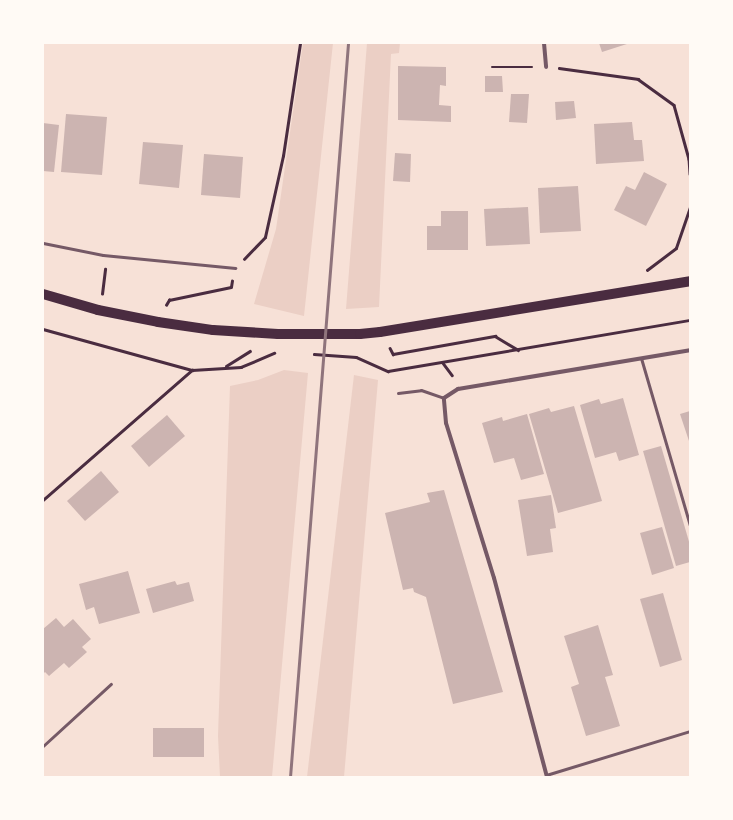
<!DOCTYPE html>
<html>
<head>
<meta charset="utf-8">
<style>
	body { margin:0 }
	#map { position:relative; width:733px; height:820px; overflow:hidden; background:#f7e1d7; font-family:Montserrat,sans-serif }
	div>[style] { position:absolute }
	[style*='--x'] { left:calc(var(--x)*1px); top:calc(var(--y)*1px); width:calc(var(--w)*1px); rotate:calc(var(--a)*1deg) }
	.green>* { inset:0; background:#ebcfc5 }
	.building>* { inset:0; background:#ccb4b1 }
	.path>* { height:2.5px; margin:-1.25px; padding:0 1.25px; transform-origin:1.25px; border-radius:1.25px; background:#4a2c40 }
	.service>* { height:3px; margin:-1.5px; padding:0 1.5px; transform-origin:1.5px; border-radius:1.5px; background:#755966 }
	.minor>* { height:4px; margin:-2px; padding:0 2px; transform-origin:2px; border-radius:2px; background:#755966 }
	.primary>* { height:10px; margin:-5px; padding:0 5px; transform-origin:5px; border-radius:5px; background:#4a2c40 }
	.rail>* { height:3px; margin:-1.5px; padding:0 1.5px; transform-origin:1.5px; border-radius:1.5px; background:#8f747c }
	span { translate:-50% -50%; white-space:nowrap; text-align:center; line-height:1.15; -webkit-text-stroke:4px #fffaf5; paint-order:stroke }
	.frame { position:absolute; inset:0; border:44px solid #fffaf5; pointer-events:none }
</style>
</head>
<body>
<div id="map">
	<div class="green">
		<div style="clip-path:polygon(303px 43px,333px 43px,304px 316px,254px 304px,276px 229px)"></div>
		<div style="clip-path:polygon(367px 43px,400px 43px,399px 53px,391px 54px,379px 307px,346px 309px)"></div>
		<div style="clip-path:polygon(284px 370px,308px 373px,272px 777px,220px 777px,218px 736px,230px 386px,258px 380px)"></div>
		<div style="clip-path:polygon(354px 375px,378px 380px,344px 777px,307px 777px)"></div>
	</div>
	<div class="building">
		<div style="clip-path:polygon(599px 43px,630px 43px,602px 52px)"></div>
		<div style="clip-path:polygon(398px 66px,446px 67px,446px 86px,440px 85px,439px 105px,451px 106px,451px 122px,398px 120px)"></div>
		<div style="clip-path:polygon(485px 76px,502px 76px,503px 92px,485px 92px)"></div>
		<div style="clip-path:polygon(511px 94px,529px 94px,527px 123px,509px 122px)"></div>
		<div style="clip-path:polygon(574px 101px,576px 118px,556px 120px,555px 102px)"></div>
		<div style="clip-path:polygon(66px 114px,107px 117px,102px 175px,61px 172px)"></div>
		<div style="clip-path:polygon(632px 122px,634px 140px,642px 140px,644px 161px,596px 164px,594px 124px)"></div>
		<div style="clip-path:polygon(43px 123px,59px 125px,54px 172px,43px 171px)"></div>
		<div style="clip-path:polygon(143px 142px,183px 145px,179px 188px,139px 184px)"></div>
		<div style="clip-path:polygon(395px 153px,411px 154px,410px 182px,393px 181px)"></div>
		<div style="clip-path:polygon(204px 154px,243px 157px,240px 198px,201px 195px)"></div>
		<div style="clip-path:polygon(644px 172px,667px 184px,646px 226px,614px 210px,626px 186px,635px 190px)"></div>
		<div style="clip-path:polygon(578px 186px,581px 231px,540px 233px,538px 188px)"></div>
		<div style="clip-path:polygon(528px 207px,530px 244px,486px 246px,484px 209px)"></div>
		<div style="clip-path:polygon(441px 211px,468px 211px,468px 250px,427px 250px,427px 226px,441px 226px)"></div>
		<div style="clip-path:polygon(623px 398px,639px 455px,619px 461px,616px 452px,595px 458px,580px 405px,599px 399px,601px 404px)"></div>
		<div style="clip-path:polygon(574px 406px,602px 501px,558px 513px,529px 414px,549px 408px,551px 412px)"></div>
		<div style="clip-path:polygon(690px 411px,690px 444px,680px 414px)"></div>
		<div style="clip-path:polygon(527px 414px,544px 474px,521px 480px,514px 458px,494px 463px,482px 423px,502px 417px,503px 421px)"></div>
		<div style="clip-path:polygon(167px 415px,185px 436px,149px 467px,131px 446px)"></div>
		<div style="clip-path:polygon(661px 446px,690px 545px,690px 562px,676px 566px,643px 451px)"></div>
		<div style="clip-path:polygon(101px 471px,119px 492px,85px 521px,67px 501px)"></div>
		<div style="clip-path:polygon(444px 490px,503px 692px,453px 704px,426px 597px,414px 592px,413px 588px,403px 590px,385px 513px,430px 502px,427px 493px)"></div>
		<div style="clip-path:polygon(551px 495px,556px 528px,550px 529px,553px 552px,527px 556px,518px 500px)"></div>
		<div style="clip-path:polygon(662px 527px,674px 568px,652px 575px,640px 533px)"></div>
		<div style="clip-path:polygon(128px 571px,140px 613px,99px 624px,94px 607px,86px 610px,79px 584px)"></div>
		<div style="clip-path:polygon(175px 581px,177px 585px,189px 582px,194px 601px,153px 613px,146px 589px)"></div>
		<div style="clip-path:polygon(663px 593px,682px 660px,660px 667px,640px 599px)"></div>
		<div style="clip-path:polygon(56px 618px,64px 627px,73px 619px,91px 639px,82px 647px,87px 652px,69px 668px,64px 663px,49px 676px,45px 672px,43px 674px,43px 629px)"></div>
		<div style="clip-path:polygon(598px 625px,613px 675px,605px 677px,620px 726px,586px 736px,571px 687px,579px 684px,564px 636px)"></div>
		<div style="clip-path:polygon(153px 728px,204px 728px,204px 757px,153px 757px)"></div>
	</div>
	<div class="path">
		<div style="--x:492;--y:67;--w:40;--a:0"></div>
		<div style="--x:559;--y:68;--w:80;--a:7.9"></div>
		<div style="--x:638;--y:79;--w:44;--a:35.8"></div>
		<div style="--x:674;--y:105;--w:56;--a:74.5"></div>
		<div style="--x:689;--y:159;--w:15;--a:86"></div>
		<div style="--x:244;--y:259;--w:30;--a:-46"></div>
		<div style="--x:265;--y:237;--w:83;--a:-77.5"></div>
		<div style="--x:283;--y:156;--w:114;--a:-81.4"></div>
		<div style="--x:647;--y:270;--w:36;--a:-37"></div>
		<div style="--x:676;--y:248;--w:43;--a:-71.1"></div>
		<div style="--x:102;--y:294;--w:25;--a:-83"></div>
		<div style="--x:166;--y:305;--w:6;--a:-59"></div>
		<div style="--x:169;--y:300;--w:63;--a:-11.8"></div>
		<div style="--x:231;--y:287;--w:6;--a:-81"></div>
		<div style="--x:43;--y:329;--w:155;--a:15.4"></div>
		<div style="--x:192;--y:370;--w:49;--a:-3.5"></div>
		<div style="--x:241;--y:367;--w:36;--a:-23"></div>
		<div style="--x:390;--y:348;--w:7;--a:63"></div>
		<div style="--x:393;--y:354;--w:104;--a:-10"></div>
		<div style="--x:495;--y:336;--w:27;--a:31"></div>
		<div style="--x:314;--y:354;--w:42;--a:4.1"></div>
		<div style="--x:356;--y:357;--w:35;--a:24"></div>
		<div style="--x:388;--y:371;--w:306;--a:-9.6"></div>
		<div style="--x:443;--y:363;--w:15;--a:53"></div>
		<div style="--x:226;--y:366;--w:28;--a:-32"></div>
		<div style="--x:43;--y:500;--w:198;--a:-41.1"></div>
	</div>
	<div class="service">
		<div style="--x:43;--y:243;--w:61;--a:11.3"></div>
		<div style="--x:103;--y:255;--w:133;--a:5.6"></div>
		<div style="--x:641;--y:358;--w:175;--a:73.7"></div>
		<div style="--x:398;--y:393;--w:23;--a:-7"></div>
		<div style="--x:421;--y:390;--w:24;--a:19"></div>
		<div style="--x:43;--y:746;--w:92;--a:-42.4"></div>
		<div style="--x:546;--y:775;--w:151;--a:-17"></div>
	</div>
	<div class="minor">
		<div style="--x:544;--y:43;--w:24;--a:85"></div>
		<div style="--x:547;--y:777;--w:206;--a:-104.9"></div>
		<div style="--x:494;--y:578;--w:162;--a:-107.2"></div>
		<div style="--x:446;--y:423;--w:25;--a:-95"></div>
		<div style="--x:444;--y:398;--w:17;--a:-33"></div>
		<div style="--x:458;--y:389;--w:235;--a:-9.5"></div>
	</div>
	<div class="primary">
		<div style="--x:43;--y:294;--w:57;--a:16.2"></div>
		<div style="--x:98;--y:310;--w:61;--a:11.3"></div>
		<div style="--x:158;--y:322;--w:56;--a:8.3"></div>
		<div style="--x:213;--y:330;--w:65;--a:3.5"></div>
		<div style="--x:278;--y:334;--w:82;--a:0"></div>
		<div style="--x:360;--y:334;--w:20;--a:-6"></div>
		<div style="--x:380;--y:332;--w:314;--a:-9.3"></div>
	</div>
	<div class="rail">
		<div style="--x:290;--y:777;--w:736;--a:-85.48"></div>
	</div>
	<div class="frame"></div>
</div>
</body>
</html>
